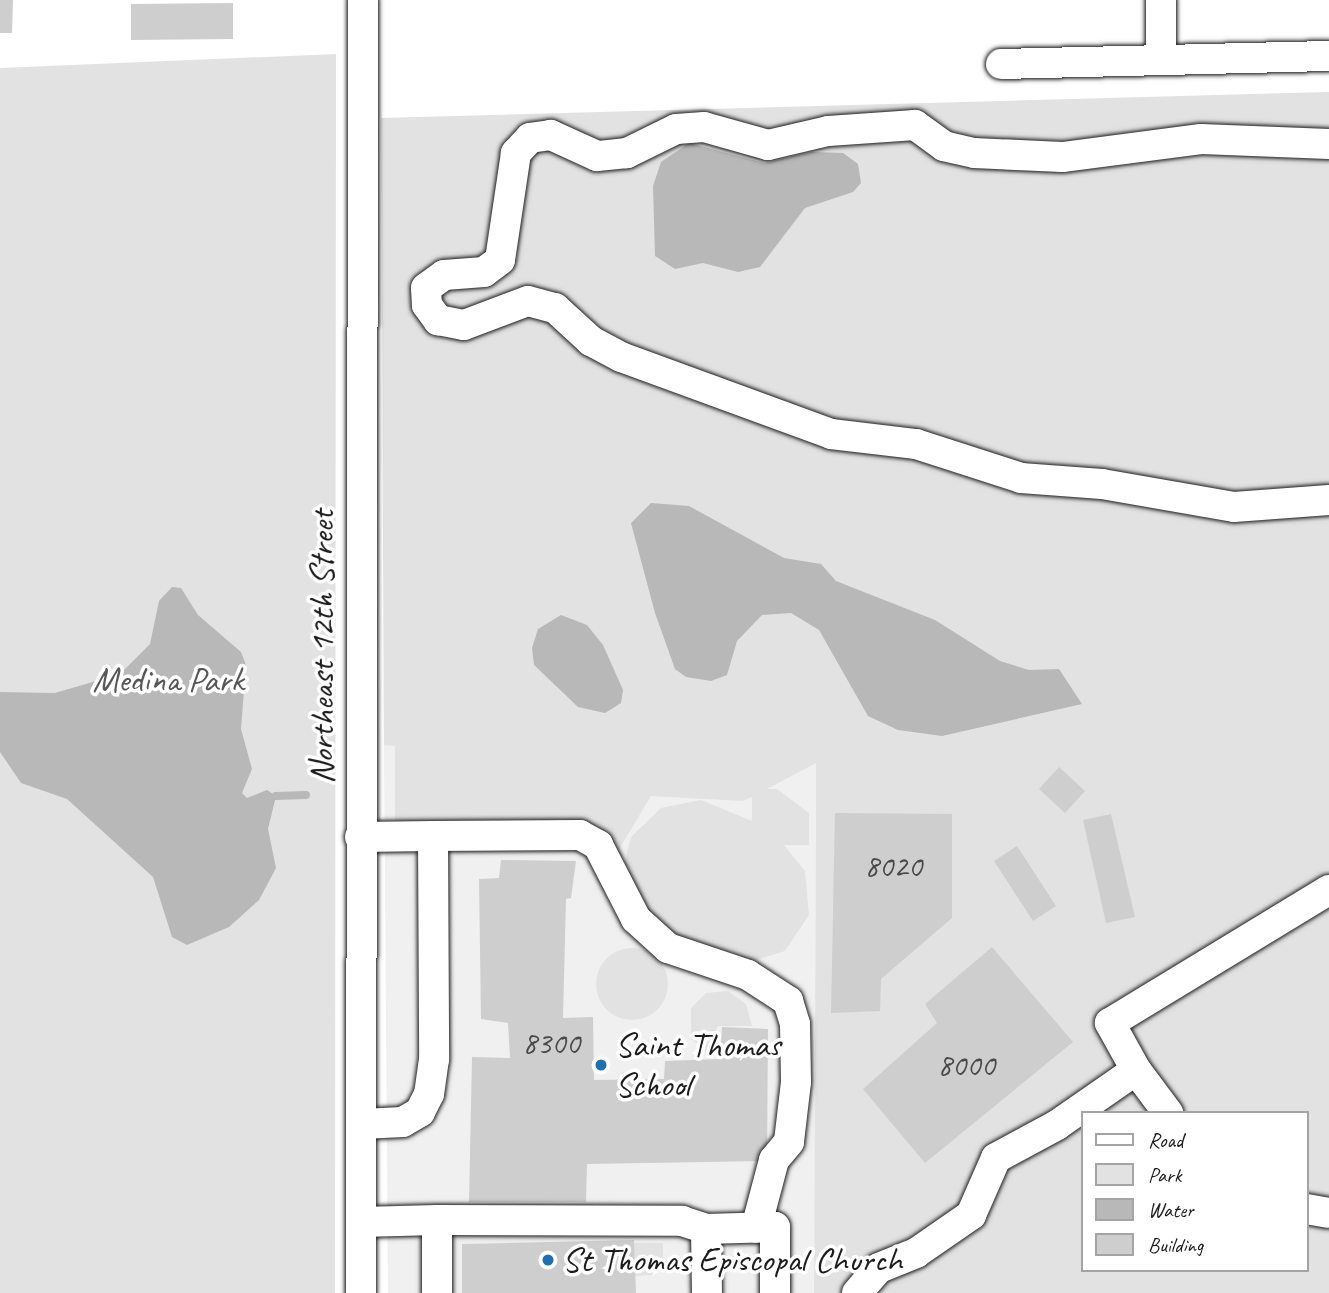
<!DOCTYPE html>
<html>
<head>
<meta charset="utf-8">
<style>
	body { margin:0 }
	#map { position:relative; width:1329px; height:1293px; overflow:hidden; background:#fff; font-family:Caveat,sans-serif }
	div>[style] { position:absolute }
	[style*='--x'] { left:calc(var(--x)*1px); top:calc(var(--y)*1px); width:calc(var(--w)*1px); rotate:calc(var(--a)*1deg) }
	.built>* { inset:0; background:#f0f0f0 }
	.green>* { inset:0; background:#e2e2e2 }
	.round { border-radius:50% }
	.water>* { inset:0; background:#b8b8b8 }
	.stream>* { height:8px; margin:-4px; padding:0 4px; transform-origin:4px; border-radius:4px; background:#b8b8b8 }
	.building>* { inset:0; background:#cecece }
	.roads { filter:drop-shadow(0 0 2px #1c1c1c) drop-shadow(0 0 2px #1c1c1c) }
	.minor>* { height:30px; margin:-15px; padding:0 15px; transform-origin:15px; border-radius:15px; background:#fff }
	.dots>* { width:19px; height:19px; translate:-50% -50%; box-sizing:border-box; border:4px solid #fff; border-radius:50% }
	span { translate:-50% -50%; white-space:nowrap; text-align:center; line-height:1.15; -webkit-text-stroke:7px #fff; paint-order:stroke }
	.number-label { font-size:32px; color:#484848 }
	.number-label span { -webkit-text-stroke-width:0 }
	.street-label { font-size:35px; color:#1c1c1c }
	.park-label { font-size:35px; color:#575757 }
	.poi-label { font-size:35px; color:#1c1c1c }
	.left { translate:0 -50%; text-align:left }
	.legend { position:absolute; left:1081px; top:1111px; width:228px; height:161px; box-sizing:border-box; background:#fff; border:2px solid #a4a4a4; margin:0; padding:9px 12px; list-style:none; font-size:21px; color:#1c1c1c }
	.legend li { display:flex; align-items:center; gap:14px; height:35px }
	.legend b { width:35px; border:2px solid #a4a4a4 }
</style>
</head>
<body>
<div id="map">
	<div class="built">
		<div style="clip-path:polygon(384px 745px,816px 745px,814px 1293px,388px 1293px)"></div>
	</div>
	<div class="green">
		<div style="clip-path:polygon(336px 54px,335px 1293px,0 1293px,0 68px)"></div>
		<div style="clip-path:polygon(evenodd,1329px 92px,1329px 1293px,814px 1293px,816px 763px,767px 789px,777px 789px,809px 813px,809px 845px,784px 845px,805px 871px,809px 915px,785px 951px,739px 965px,707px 957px,654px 922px,625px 877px,625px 861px,631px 837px,661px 808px,701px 800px,752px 821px,752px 797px,743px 801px,651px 796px,618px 851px,595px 829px,395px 821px,395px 746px,384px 745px,381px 118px,1329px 92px,1082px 1113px,1306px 1113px,1306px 1270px,1082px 1270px,1082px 1113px)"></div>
		<div class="round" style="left:596px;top:948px;width:72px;height:72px"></div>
		<div style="clip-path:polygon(728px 991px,746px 1004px,752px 1026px,718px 1026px,706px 1053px,691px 1038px,691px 1008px,706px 993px)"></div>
		<div style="clip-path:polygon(634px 1243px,663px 1243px,663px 1266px,653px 1267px,652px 1275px,635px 1276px)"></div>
	</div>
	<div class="water">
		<div style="clip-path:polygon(689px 143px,764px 163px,811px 152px,843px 153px,858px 164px,861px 183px,853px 192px,805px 208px,760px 267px,738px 272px,703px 263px,675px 269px,655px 256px,653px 186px,661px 162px)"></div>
		<div style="clip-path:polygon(651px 503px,689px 506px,784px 558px,821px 564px,836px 581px,935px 620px,1000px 661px,1029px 670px,1059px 669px,1082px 704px,942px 736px,898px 730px,868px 716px,819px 630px,791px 613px,762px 615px,737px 641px,727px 675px,711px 681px,686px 677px,675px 669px,655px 613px,631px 523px)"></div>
		<div style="clip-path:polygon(172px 587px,181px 588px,198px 615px,241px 652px,246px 665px,241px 729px,252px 769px,242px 793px,247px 798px,267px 790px,276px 796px,268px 829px,276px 868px,259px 900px,229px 927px,187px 945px,172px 937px,153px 877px,67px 799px,21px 783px,0 752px,0 692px,55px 693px,120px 674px,150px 644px,159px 601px)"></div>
		<div style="clip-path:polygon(561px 615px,587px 625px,603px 645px,623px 690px,621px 703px,605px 713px,578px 707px,534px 665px,532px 648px,538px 629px)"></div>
	</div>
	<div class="stream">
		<div style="--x:276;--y:796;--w:30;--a:-2"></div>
	</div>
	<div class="building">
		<div style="clip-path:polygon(0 0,13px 0,12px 33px,0 33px)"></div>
		<div style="clip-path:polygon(233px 3px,233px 39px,131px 40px,131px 4px)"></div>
		<div style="clip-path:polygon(1059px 767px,1085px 791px,1065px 813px,1039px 789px)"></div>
		<div style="clip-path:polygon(835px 813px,952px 814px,952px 918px,881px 979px,880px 1011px,831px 1013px)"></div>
		<div style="clip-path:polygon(1111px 814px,1135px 917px,1106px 923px,1083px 820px)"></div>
		<div style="clip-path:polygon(1017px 846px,1056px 906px,1033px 921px,994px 861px)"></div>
		<div style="clip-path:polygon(501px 860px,576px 861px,571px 898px,566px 899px,563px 1018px,593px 1017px,594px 1080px,664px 1079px,665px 1061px,720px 1059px,722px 1027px,768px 1029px,767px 1161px,587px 1164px,586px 1202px,469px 1202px,472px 1057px,510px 1058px,508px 1023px,481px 1019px,479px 879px,499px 878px)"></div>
		<div style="clip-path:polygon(992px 947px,1073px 1042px,925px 1163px,863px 1089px,937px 1023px,925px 1004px)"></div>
		<div style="clip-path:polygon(634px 1240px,636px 1293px,462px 1293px,462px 1244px)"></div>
	</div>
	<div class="roads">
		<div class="minor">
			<div style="--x:1161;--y:60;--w:60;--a:-90"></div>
			<div style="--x:1001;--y:64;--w:328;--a:-1.4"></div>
			<div style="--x:1329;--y:144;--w:128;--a:-177.8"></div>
			<div style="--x:1201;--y:139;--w:140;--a:172.6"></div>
			<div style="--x:1062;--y:157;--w:88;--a:-177.4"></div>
			<div style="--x:974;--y:153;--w:31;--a:-167"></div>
			<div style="--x:944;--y:146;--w:36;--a:-144"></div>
			<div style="--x:915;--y:125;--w:87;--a:176.1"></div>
			<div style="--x:828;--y:131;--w:62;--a:166.9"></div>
			<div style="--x:768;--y:145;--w:66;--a:-164.3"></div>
			<div style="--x:704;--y:127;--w:28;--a:176"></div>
			<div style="--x:676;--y:129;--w:55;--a:153.9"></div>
			<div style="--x:627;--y:153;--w:30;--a:174"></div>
			<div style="--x:597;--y:156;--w:51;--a:-155.5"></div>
			<div style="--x:551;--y:135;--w:21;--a:172"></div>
			<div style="--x:530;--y:138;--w:21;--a:133"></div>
			<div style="--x:516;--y:153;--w:108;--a:98.5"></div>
			<div style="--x:500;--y:260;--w:20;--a:143"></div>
			<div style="--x:484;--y:272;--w:40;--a:175.7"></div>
			<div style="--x:444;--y:275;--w:22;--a:144"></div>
			<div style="--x:426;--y:288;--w:17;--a:87"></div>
			<div style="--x:427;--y:305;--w:19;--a:54"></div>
			<div style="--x:438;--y:320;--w:26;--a:11"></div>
			<div style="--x:464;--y:325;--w:68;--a:-20.6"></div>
			<div style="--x:528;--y:301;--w:28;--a:15"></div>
			<div style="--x:555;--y:308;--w:49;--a:42.5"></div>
			<div style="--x:591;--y:341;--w:34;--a:28"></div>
			<div style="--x:621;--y:357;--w:224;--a:20.1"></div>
			<div style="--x:831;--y:434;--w:86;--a:6.7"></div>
			<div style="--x:916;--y:444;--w:110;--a:17.9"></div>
			<div style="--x:1021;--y:478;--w:81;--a:4.2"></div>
			<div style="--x:1102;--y:484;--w:134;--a:9.9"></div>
			<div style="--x:1234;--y:507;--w:95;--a:-4.2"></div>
			<div style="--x:433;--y:836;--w:147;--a:-0.4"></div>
			<div style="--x:580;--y:835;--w:21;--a:29"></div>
			<div style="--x:598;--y:845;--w:83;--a:62.8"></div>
			<div style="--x:636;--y:919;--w:43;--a:42.2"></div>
			<div style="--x:668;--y:948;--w:84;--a:18.6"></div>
			<div style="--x:748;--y:975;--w:48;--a:33"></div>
			<div style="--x:788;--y:1001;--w:24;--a:73"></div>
			<div style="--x:795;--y:1024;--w:58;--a:89"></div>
			<div style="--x:796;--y:1082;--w:60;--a:96.7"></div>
			<div style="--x:789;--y:1142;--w:23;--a:130"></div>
			<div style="--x:774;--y:1160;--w:70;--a:104.8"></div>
			<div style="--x:360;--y:837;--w:73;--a:-0.8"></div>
			<div style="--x:433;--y:836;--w:223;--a:89.7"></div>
			<div style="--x:434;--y:1059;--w:35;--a:98"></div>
			<div style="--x:429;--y:1094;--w:20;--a:117"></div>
			<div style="--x:420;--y:1112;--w:20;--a:150"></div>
			<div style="--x:403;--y:1122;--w:41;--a:177.2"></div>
			<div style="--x:1136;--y:1070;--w:54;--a:-119"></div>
			<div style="--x:1110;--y:1023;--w:256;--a:-31.3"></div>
			<div style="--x:1306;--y:1209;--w:23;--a:10"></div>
			<div style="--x:437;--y:1220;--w:245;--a:0.2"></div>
			<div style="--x:682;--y:1221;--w:25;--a:18"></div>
			<div style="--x:361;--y:1222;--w:76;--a:-1.5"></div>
			<div style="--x:437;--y:1220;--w:73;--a:90"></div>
			<div style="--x:361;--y:1293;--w:1293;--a:-89.91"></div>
			<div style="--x:707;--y:1293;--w:64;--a:-90.9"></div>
			<div style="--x:706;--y:1229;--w:69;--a:-1.7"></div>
			<div style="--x:775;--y:1227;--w:66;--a:90"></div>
			<div style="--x:857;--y:1293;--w:33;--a:-49"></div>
			<div style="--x:879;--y:1268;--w:40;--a:-22"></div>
			<div style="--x:916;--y:1253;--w:67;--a:-34.6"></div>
			<div style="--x:971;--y:1215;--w:62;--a:-66.3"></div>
			<div style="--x:996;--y:1158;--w:69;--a:-28.4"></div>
			<div style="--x:1057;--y:1125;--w:96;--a:-34.8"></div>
			<div style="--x:1136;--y:1070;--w:54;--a:53.3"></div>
		</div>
	</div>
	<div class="dots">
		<div style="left:601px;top:1065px;background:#1f6fb2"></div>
		<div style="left:548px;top:1260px;background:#1f6fb2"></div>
	</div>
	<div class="number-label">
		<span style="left:893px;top:866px">8020</span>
		<span style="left:551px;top:1043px">8300</span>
		<span style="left:966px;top:1065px">8000</span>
	</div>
	<div class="street-label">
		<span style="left:322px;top:647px;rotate:-90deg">Northeast 12th Street</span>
	</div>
	<div class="park-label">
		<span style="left:168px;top:680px">Medina Park</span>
	</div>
	<div class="poi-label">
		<span class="left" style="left:615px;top:1065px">Saint Thomas<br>School</span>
		<span class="left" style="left:562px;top:1260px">St Thomas Episcopal Church</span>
	</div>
	<ul class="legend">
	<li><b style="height:9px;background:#fff"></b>Road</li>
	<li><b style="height:19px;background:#e2e2e2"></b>Park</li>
	<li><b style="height:19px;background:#b8b8b8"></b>Water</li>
	<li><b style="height:19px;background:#cecece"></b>Building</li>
	</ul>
</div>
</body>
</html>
